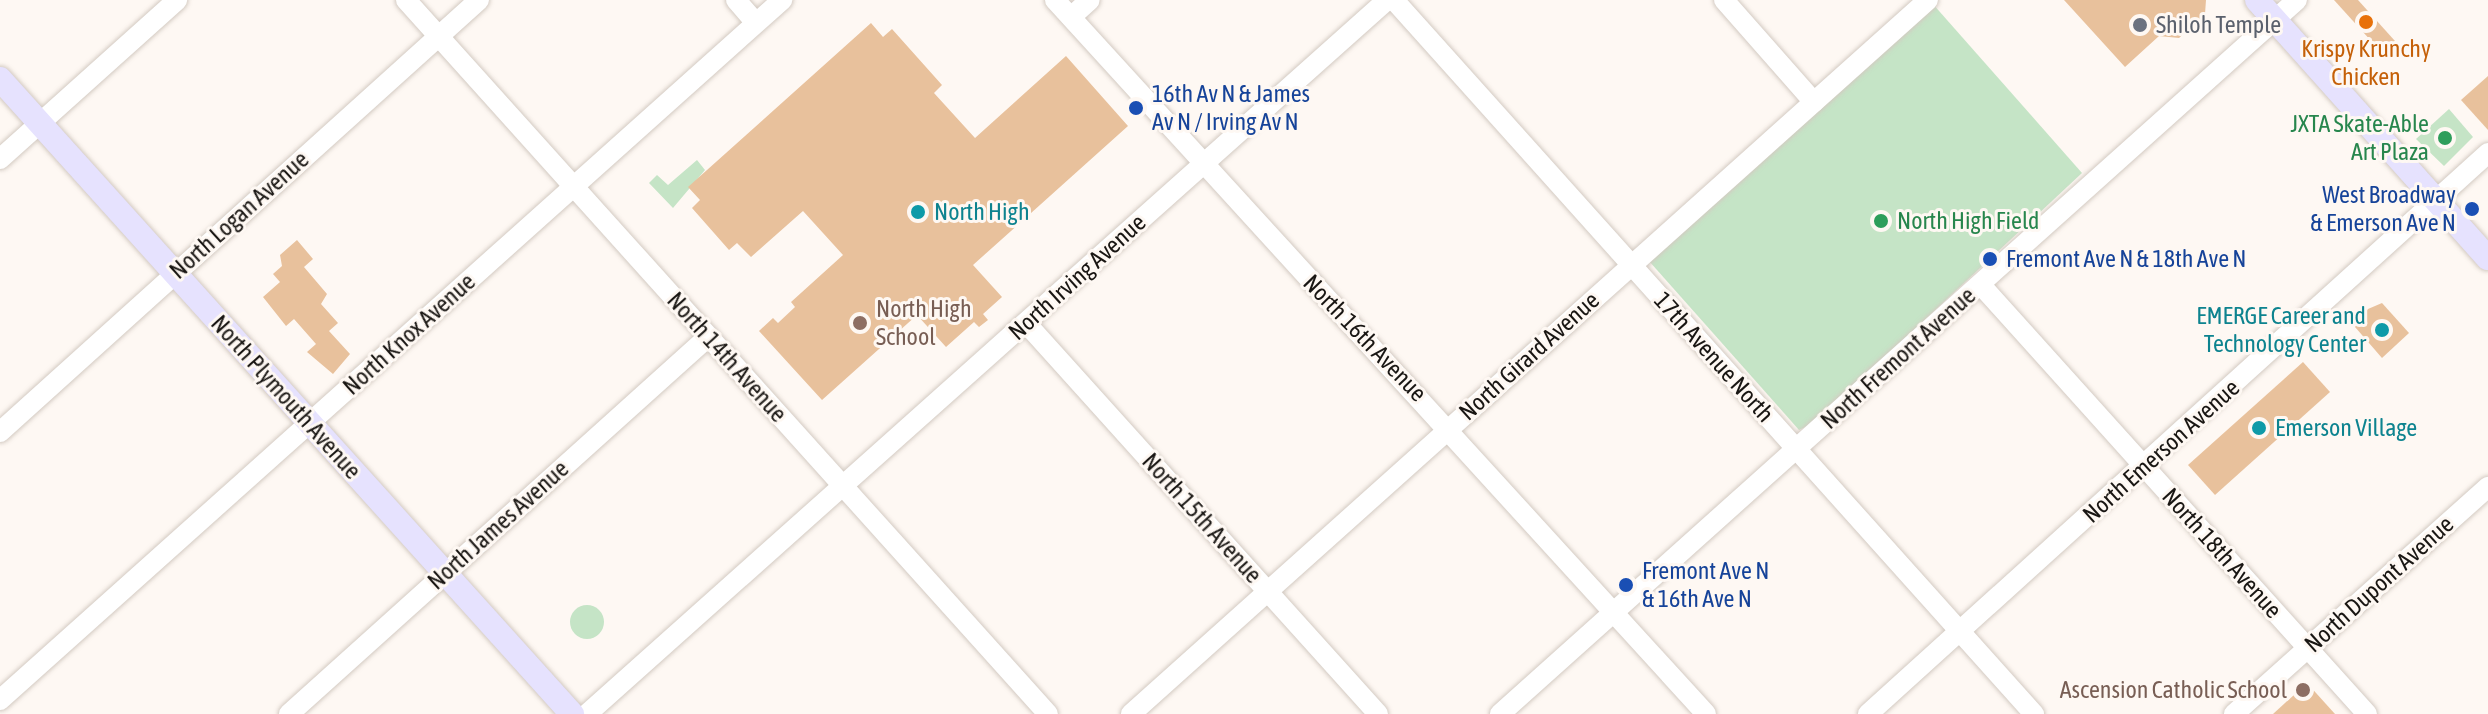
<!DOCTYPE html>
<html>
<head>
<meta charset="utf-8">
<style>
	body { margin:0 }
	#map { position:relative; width:2488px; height:714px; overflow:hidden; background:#fef8f3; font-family:"Asap Condensed",sans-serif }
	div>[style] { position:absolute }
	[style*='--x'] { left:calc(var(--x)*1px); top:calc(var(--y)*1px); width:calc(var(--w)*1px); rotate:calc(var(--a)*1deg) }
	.green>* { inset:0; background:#c5e4c6 }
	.round { border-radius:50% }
	.building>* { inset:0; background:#e8c19c }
	.roads { filter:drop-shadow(0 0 2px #d3cac2) drop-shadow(0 0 2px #d3cac2) }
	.minor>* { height:20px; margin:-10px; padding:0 10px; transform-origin:10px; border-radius:10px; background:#fff }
	.major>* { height:24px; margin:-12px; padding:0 12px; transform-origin:12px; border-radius:12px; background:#e6e2fe }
	.dots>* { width:22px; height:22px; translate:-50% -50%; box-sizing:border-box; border:4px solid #fef8f3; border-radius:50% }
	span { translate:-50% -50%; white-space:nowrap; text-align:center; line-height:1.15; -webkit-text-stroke:6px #fef8f3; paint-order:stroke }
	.worship-label { font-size:24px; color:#5b616d }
	.left { translate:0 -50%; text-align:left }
	.food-label { font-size:24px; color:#c56008 }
	.transit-label { font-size:24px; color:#164399 }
	.right { translate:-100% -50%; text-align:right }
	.leisure-label { font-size:24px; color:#27864d }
	.culture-label { font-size:24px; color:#0d838f }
	.street-label { font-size:24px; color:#191613 }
	.education-label { font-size:24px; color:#785e54 }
</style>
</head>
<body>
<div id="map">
	<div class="green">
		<div style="clip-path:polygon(1932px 3px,2082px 173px,1814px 423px,1799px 430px,1649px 261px)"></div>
		<div style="clip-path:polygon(2449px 109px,2473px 137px,2444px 166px,2416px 139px)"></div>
		<div style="clip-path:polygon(697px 160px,705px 170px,673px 208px,649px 183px,657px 175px,668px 185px)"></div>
		<div class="round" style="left:570px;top:605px;width:34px;height:34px"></div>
	</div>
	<div class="building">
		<div style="clip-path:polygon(2064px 0,2206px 0,2205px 14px,2179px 38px,2159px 36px,2125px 67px)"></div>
		<div style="clip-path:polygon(2334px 0,2358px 0,2395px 41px,2382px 53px)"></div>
		<div style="clip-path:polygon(871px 23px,883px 37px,892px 29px,942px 85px,934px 93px,975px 138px,1066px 56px,1128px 126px,973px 265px,1002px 297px,983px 314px,988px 320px,979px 327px,974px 322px,946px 347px,917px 315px,822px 400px,759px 331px,773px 318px,778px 323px,795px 307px,791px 302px,843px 255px,803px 211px,751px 257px,737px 243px,729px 250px,692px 208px,700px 200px,688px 187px)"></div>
		<div style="clip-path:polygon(2488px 76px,2488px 130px,2461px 100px)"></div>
		<div style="clip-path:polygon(297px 240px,313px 259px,304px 267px,327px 294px,321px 304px,338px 323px,329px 331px,350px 354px,333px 374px,307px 352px,316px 344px,294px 319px,286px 326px,263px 297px,280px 282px,273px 274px,282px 266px,280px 255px)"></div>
		<div style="clip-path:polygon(2382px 303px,2409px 333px,2382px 358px,2355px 327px,2368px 309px)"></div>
		<div style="clip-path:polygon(2303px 362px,2330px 392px,2215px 495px,2188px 465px)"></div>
		<div style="clip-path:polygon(2307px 683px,2335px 714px,2273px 714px)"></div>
	</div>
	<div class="roads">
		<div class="minor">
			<div style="--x:406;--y:0;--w:960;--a:48.04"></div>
			<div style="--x:736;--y:0;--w:30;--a:49"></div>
			<div style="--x:1055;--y:0;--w:966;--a:47.64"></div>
			<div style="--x:1394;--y:0;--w:959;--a:48.13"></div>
			<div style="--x:1724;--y:0;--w:136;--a:48.6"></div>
			<div style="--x:1071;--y:17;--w:25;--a:-42"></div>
			<div style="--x:0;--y:159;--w:238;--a:-41.9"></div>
			<div style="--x:1981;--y:285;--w:577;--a:48.02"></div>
			<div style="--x:1026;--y:323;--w:526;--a:48"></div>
			<div style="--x:0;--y:432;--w:645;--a:-42.05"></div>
			<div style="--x:0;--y:700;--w:1050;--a:-41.83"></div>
			<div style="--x:289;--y:714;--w:564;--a:-41.98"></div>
			<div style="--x:587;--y:714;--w:1072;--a:-41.75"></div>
			<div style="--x:1131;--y:714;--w:1070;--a:-41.86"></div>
			<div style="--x:1500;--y:714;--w:1070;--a:-41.86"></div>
			<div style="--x:1868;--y:714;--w:836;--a:-42.14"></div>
			<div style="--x:2234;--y:714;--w:341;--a:-41.8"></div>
		</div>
		<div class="major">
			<div style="--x:2257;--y:0;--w:346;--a:48.2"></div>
			<div style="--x:0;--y:79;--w:855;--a:47.99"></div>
		</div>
	</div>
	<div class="dots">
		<div style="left:2366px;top:22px;background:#e8710a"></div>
		<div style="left:2140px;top:25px;background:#6b7280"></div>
		<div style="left:1136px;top:108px;background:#1a4fb4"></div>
		<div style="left:2445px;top:138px;background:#2e9e5b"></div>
		<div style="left:2472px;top:209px;background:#1a4fb4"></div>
		<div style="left:918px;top:212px;background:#0f9aa8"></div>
		<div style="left:1881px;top:221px;background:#2e9e5b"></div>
		<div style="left:1990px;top:259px;background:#1a4fb4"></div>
		<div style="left:860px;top:323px;background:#8d6e63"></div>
		<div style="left:2382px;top:330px;background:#0f9aa8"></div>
		<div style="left:2259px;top:428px;background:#0f9aa8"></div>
		<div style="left:1626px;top:585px;background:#1a4fb4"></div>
		<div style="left:2303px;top:690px;background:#8d6e63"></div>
	</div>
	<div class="worship-label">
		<span class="left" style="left:2156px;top:25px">Shiloh Temple</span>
	</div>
	<div class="food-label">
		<span style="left:2366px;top:63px">Krispy Krunchy<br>Chicken</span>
	</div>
	<div class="transit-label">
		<span class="left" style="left:1152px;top:108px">16th Av N &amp; James<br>Av N / Irving Av N</span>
		<span class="right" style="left:2456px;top:209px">West Broadway<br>&amp; Emerson Ave N</span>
		<span class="left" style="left:2006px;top:259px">Fremont Ave N &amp; 18th Ave N</span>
		<span class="left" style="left:1642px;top:585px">Fremont Ave N<br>&amp; 16th Ave N</span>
	</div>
	<div class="leisure-label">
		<span class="right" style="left:2429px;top:138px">JXTA Skate-Able<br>Art Plaza</span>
		<span class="left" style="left:1897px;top:221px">North High Field</span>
	</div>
	<div class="culture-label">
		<span class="left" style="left:934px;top:212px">North High</span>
		<span class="right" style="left:2366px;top:330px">EMERGE Career and<br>Technology Center</span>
		<span class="left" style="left:2275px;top:428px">Emerson Village</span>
	</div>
	<div class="street-label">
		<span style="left:239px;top:215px;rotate:-42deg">North Logan Avenue</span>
		<span style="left:1077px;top:277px;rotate:-42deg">North Irving Avenue</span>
		<span style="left:409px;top:334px;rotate:-42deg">North Knox Avenue</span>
		<span style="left:1365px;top:338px;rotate:46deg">North 16th Avenue</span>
		<span style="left:1529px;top:356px;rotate:-42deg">North Girard Avenue</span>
		<span style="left:727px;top:357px;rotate:48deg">North 14th Avenue</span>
		<span style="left:1714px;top:357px;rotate:48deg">17th Avenue North</span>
		<span style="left:1898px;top:358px;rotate:-42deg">North Fremont Avenue</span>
		<span style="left:286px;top:397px;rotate:48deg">North Plymouth Avenue</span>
		<span style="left:2161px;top:451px;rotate:-42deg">North Emerson Avenue</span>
		<span style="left:1202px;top:518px;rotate:48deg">North 15th Avenue</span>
		<span style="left:498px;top:525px;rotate:-42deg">North James Avenue</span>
		<span style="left:2222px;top:553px;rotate:48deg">North 18th Avenue</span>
		<span style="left:2379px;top:584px;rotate:-42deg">North Dupont Avenue</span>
	</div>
	<div class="education-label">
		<span class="left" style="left:876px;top:323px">North High<br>School</span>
		<span class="right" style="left:2287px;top:690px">Ascension Catholic School</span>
	</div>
</div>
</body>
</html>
